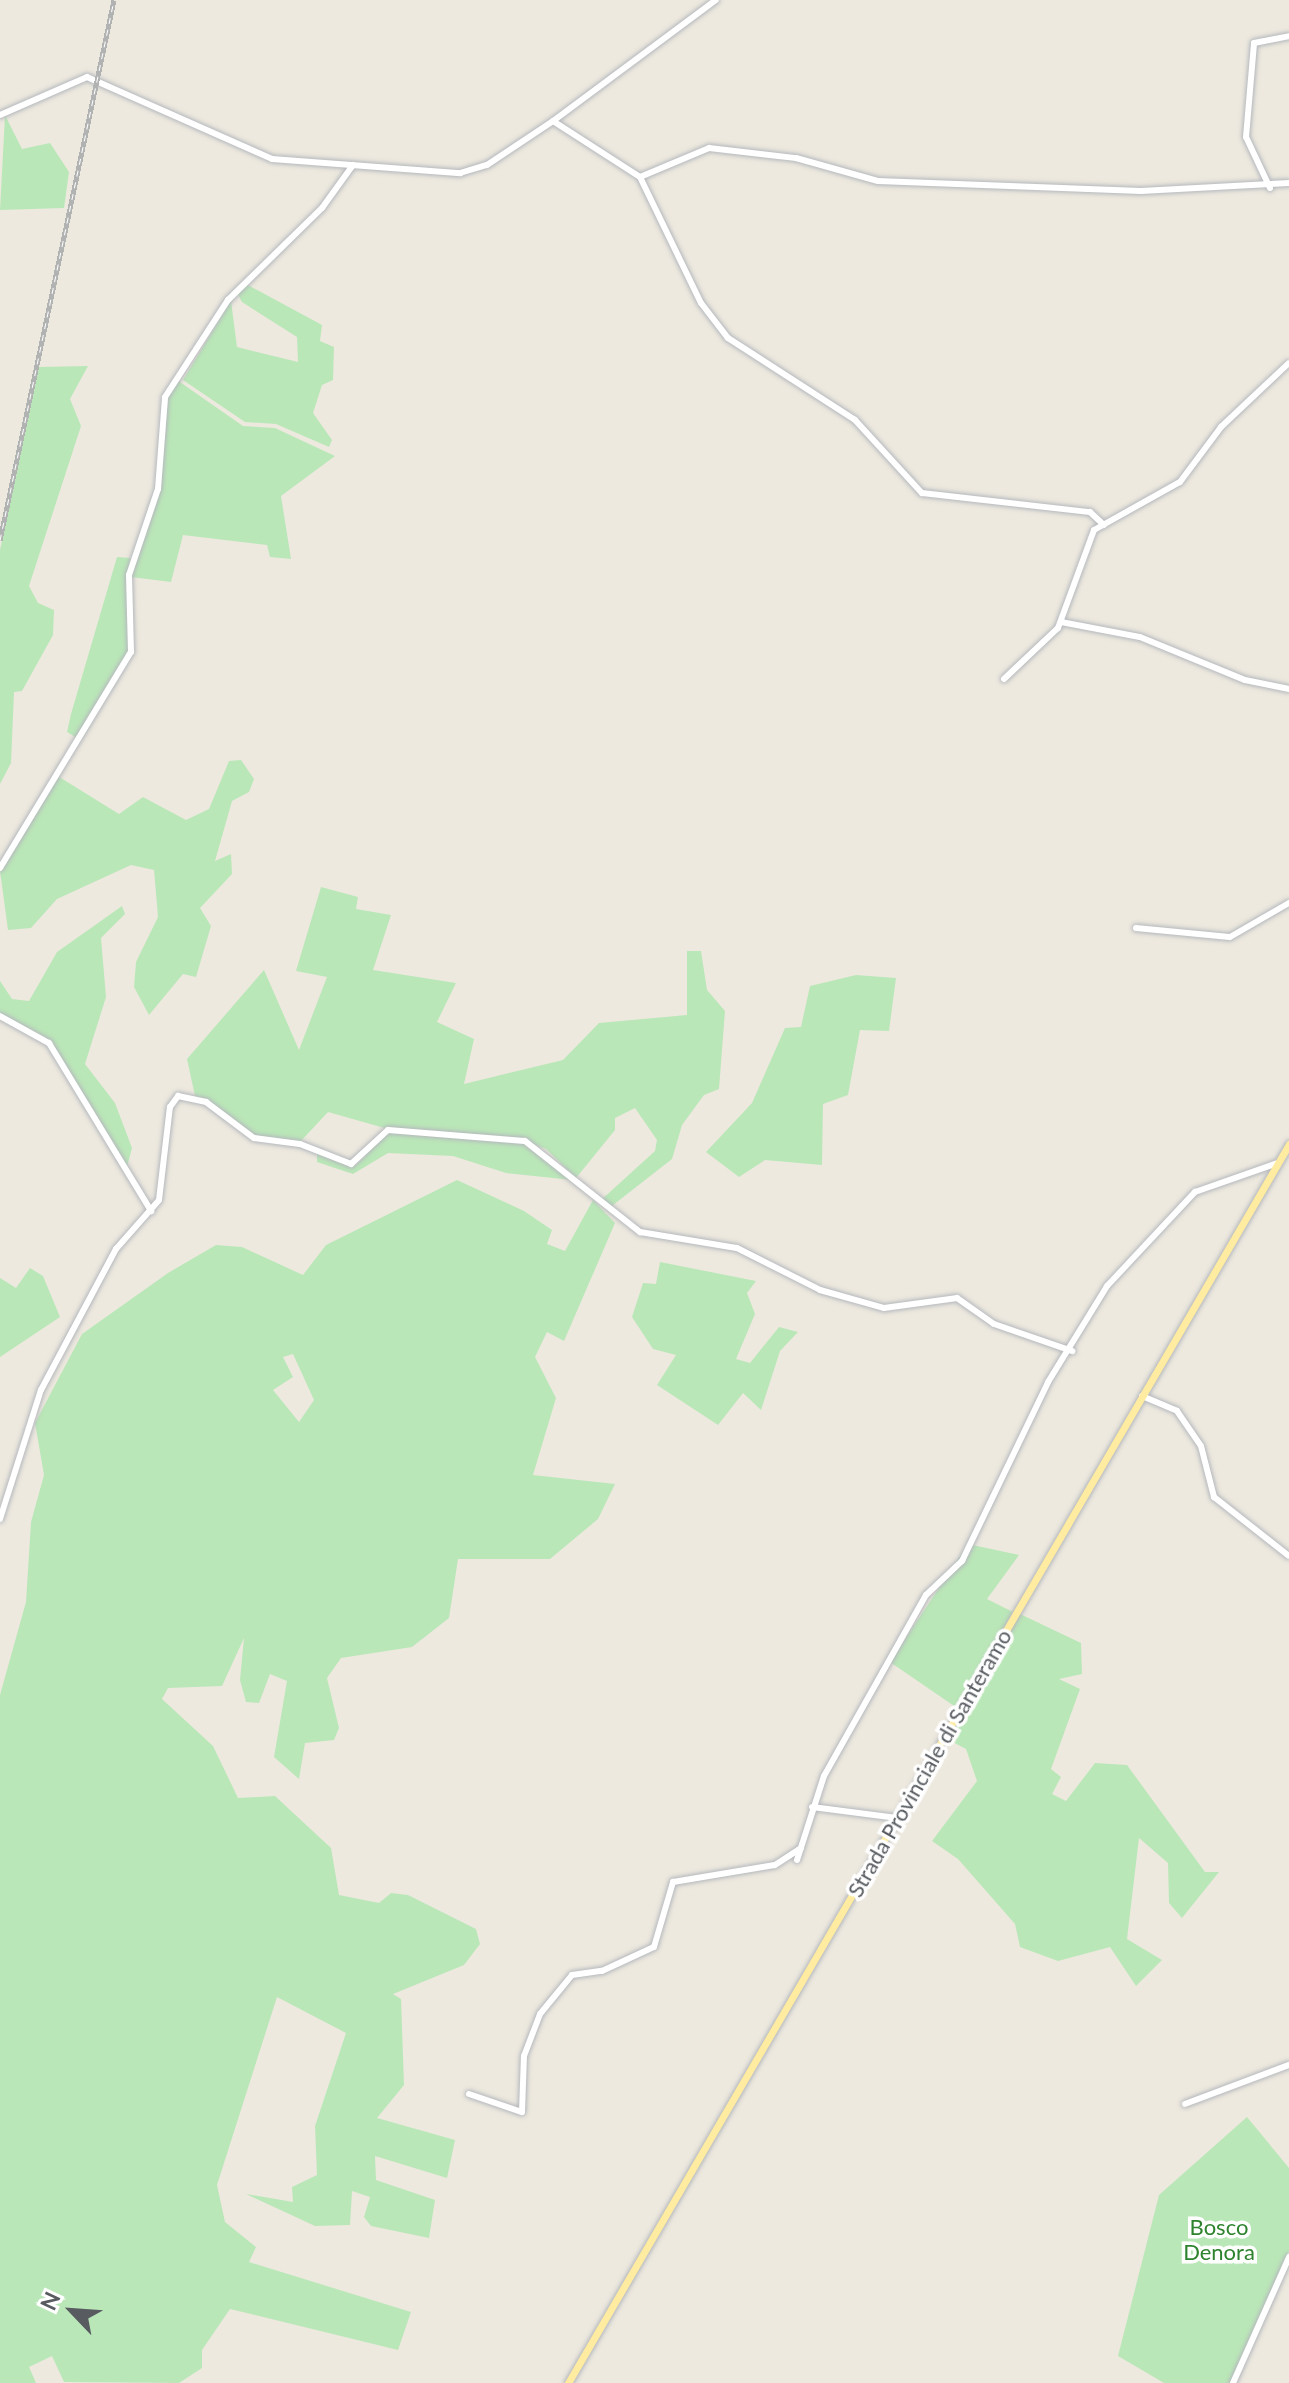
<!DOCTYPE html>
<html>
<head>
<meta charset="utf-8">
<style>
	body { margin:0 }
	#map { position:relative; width:1289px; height:2383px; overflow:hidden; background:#ede9df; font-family:Lato,sans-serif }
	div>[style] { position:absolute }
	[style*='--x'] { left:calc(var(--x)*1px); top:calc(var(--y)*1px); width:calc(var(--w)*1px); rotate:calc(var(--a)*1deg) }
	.green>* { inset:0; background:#bae7b8 }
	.roads { filter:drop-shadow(0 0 2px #b5b8bd) drop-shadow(0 0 2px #b5b8bd) }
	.minor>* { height:6px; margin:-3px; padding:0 3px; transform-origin:3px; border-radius:3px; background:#fff }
	.major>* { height:7px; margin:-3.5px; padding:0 3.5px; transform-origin:3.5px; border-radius:3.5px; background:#ffeca1 }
	.rail>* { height:5px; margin-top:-2.5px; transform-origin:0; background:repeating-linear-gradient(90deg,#fff 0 6px,#b1b2b2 0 12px); box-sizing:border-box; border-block:2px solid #b1b2b2 }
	span { translate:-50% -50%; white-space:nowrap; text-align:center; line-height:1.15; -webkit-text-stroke:7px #fff; paint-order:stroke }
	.street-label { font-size:22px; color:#585c61 }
	.park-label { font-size:22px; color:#2e832e }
	.north { position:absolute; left:32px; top:2271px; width:80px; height:80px; -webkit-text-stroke:6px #fff; paint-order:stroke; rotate:295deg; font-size:22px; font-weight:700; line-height:32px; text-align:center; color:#585c61 }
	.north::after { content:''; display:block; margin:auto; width:28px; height:36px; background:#585c61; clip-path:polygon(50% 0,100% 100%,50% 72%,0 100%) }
</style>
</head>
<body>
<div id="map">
	<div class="green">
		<div style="clip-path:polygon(5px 115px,22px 149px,50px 143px,69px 172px,64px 208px,0 210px)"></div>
		<div style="clip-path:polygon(246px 284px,322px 325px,320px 341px,334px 347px,333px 380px,322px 385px,313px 413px,332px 440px,329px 447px,276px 424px,245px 422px,183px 380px,231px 301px,237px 347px,298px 362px,297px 337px,242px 302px,237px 293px)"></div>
		<div style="clip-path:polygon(88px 366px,70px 399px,81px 426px,29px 586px,38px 603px,54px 610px,53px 635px,22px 691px,14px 692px,11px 763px,0 784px,0 550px,39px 367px)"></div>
		<div style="clip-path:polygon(177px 380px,243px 426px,275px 428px,335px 456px,281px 496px,291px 559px,270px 557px,267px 545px,183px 535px,171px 582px,131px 577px,159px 495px,163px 403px)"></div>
		<div style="clip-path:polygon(117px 557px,130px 558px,131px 650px,77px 738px,67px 732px,71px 714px)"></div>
		<div style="clip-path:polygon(241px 760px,254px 779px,249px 792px,232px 801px,215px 861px,231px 854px,232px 874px,200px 908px,211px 926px,196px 977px,183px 974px,149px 1015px,134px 987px,136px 962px,158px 917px,154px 870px,131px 865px,57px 899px,31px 928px,8px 930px,0 871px,56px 775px,119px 814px,143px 797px,186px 820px,209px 809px,229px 761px)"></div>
		<div style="clip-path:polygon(321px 887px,358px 897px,356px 909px,391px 915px,373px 970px,456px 983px,437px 1022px,474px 1039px,464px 1084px,563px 1060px,599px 1023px,687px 1015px,687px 951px,701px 951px,707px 990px,725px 1011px,719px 1089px,704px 1095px,682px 1125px,672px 1159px,608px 1209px,600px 1201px,655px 1151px,657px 1140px,635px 1108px,615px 1118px,615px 1130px,576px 1178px,546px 1149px,515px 1137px,388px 1129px,328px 1112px,300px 1142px,250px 1135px,195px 1096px,187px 1059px,264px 970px,299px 1050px,327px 977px,296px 971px)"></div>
		<div style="clip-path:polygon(122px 906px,125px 914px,101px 938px,106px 997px,85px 1064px,115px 1103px,132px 1148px,127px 1167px,45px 1037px,0 1014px,0 981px,12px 999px,29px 1001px,57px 952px)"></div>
		<div style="clip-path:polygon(856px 975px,896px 978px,889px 1031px,860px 1030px,848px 1095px,823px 1104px,822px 1165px,765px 1160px,739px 1177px,706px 1152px,752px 1103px,785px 1028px,801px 1027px,810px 986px)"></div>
		<div style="clip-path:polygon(389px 1132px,526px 1143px,572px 1180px,506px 1173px,453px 1156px,388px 1153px,353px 1174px,317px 1162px,317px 1153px,355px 1166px)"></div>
		<div style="clip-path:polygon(evenodd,457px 1180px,524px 1211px,552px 1230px,547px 1244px,565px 1251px,593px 1200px,615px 1223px,564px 1341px,547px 1332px,535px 1357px,556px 1398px,533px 1475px,615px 1484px,598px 1519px,550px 1559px,458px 1559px,449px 1618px,412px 1647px,341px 1658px,327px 1678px,339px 1728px,334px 1740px,305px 1743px,299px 1779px,274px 1757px,287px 1681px,270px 1674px,259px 1703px,246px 1702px,240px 1680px,244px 1638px,222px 1686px,168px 1688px,162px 1699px,213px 1746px,238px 1798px,275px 1796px,331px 1848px,339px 1895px,379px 1903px,391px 1893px,408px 1895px,476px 1929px,480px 1944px,464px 1965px,393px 1994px,401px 1999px,404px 2085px,377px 2118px,455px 2140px,447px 2178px,375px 2156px,376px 2180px,435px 2200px,429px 2238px,371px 2226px,364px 2217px,370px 2197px,352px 2191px,350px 2225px,315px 2226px,246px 2194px,293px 2202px,292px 2187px,317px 2175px,315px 2126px,346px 2033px,277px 1997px,217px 2185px,225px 2222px,256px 2247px,249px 2262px,411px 2312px,398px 2350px,230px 2309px,202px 2350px,202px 2368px,179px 2383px,64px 2382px,52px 2356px,29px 2367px,36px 2383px,0 2383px,0 1695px,26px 1602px,31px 1522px,44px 1475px,35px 1423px,82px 1334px,168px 1273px,216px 1245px,242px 1247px,303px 1275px,326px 1245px,457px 1180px,293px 1354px,314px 1400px,299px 1422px,273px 1390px,293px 1377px,283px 1357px,293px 1354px)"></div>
		<div style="clip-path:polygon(660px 1262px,756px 1281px,747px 1293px,755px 1314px,736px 1359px,750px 1363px,779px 1327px,798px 1332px,780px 1351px,761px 1410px,743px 1393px,718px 1425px,657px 1385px,676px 1355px,653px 1349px,632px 1317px,643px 1283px,656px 1284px)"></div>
		<div style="clip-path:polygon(30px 1268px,43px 1276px,60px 1317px,0 1357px,0 1278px,16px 1288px)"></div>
		<div style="clip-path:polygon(968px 1544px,1019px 1555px,987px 1599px,1013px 1612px,957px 1708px,890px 1662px)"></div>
		<div style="clip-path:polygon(1020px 1614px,1081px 1643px,1082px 1674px,1059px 1679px,1080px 1689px,1051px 1769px,1061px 1777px,1052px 1794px,1066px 1801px,1095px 1763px,1127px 1765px,1205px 1872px,1219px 1872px,1182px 1918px,1169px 1903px,1168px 1863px,1139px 1838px,1127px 1939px,1162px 1960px,1136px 1986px,1110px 1947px,1058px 1961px,1020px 1947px,1015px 1924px,958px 1859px,932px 1841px,977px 1781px,966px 1749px,947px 1739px)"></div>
		<div style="clip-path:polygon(1247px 2117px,1289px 2168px,1289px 2251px,1230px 2383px,1164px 2383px,1118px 2356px,1159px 2195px)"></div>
	</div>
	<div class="roads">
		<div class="minor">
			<div style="--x:0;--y:115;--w:95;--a:-23.6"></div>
			<div style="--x:87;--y:77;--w:202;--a:23.9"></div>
			<div style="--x:272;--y:159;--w:189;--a:4.3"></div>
			<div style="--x:460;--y:173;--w:28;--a:-17"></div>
			<div style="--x:487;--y:165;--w:79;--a:-33.7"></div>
			<div style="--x:553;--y:121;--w:103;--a:32.8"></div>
			<div style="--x:640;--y:177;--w:75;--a:-22.8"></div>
			<div style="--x:709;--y:148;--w:88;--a:6.6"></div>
			<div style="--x:796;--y:158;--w:85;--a:15.7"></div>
			<div style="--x:878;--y:181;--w:263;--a:2.2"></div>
			<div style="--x:1141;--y:191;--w:148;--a:-3.1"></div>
			<div style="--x:553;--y:121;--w:203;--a:-36.6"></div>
			<div style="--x:640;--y:177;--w:140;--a:64.2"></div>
			<div style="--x:701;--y:303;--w:44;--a:52.4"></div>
			<div style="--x:728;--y:338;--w:151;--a:32.8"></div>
			<div style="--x:855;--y:420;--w:99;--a:47.5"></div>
			<div style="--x:922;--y:493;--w:169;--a:6.5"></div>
			<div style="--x:1090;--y:512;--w:19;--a:43"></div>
			<div style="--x:1270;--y:188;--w:56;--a:-115.2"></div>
			<div style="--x:1246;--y:137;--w:94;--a:-85.1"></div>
			<div style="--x:1254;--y:43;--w:36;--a:-11"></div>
			<div style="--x:1061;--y:622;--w:80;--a:10.8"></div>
			<div style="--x:1140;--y:637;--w:113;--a:22.3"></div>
			<div style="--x:1245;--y:680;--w:45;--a:11.6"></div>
			<div style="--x:1004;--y:679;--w:74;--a:-43.4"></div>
			<div style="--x:1058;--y:628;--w:104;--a:-69.8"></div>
			<div style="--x:1094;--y:530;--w:98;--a:-29.2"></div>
			<div style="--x:1180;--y:482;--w:69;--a:-53.3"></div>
			<div style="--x:1221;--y:427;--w:93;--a:-43.3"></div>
			<div style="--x:0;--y:868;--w:253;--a:-58.8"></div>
			<div style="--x:131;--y:652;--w:77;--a:-91.5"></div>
			<div style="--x:129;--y:575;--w:91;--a:-71.4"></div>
			<div style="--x:158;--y:489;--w:92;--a:-85.6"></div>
			<div style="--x:165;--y:397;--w:116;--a:-57"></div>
			<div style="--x:228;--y:300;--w:132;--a:-44.4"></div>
			<div style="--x:322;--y:208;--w:53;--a:-54.2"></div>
			<div style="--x:1136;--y:928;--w:94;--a:5.5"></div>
			<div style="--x:1230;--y:937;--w:68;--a:-30"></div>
			<div style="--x:0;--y:1016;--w:56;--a:28.9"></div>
			<div style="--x:49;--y:1043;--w:197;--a:58.7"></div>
			<div style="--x:1142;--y:1396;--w:38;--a:23"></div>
			<div style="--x:1177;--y:1411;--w:42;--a:55.6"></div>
			<div style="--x:1201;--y:1446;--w:53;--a:75.7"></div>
			<div style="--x:1214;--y:1497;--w:95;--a:38.2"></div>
			<div style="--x:0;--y:1519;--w:135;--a:-72.4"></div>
			<div style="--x:41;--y:1390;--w:160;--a:-62"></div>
			<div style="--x:116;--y:1249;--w:65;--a:-48.7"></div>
			<div style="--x:159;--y:1200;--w:94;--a:-83.3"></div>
			<div style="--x:170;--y:1107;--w:14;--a:-54"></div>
			<div style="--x:178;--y:1096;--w:29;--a:12"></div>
			<div style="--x:206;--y:1102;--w:60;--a:36.9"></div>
			<div style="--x:254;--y:1138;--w:46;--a:7.4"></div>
			<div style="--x:300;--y:1144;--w:55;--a:21.4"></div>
			<div style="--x:351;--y:1164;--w:50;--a:-42.6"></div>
			<div style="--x:388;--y:1130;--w:137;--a:4.6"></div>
			<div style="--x:525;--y:1141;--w:147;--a:38.4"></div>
			<div style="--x:640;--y:1232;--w:98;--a:9.4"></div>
			<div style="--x:737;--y:1248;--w:93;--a:26.8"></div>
			<div style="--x:820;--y:1290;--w:66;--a:15.7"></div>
			<div style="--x:884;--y:1308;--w:74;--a:-7.8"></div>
			<div style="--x:957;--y:1298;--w:45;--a:35.1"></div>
			<div style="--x:994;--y:1324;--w:83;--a:19.1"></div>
			<div style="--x:812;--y:1807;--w:86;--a:7.4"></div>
			<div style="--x:797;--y:1860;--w:88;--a:-72.2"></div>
			<div style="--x:824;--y:1776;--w:208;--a:-60.6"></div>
			<div style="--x:926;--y:1595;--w:50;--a:-43.4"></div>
			<div style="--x:962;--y:1561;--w:199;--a:-64.3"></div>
			<div style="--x:1048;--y:1382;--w:113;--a:-58.4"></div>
			<div style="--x:1107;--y:1286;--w:129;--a:-46.9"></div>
			<div style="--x:1195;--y:1192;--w:88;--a:-19.3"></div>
			<div style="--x:469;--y:2094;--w:56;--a:18.8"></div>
			<div style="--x:522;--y:2112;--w:56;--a:-88"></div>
			<div style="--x:524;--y:2056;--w:45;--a:-69.1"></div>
			<div style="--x:540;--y:2014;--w:50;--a:-50.6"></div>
			<div style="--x:572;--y:1975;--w:30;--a:-8"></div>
			<div style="--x:602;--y:1971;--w:57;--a:-24.8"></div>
			<div style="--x:654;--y:1947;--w:68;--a:-73.7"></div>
			<div style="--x:673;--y:1882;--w:103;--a:-9.5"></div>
			<div style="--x:775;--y:1865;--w:31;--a:-33"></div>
			<div style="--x:1185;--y:2104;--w:111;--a:-20.6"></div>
			<div style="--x:1233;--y:2383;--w:138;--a:-66"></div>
		</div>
		<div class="major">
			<div style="--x:568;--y:2383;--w:1434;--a:-59.8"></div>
		</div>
	</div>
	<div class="rail">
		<div style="--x:0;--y:540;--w:552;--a:-78.08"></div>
	</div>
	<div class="street-label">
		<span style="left:929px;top:1763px;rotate:-60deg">Strada Provinciale di Santeramo</span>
	</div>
	<div class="park-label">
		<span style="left:1219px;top:2239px">Bosco<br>Denora</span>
	</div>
	<div class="north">N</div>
</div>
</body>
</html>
